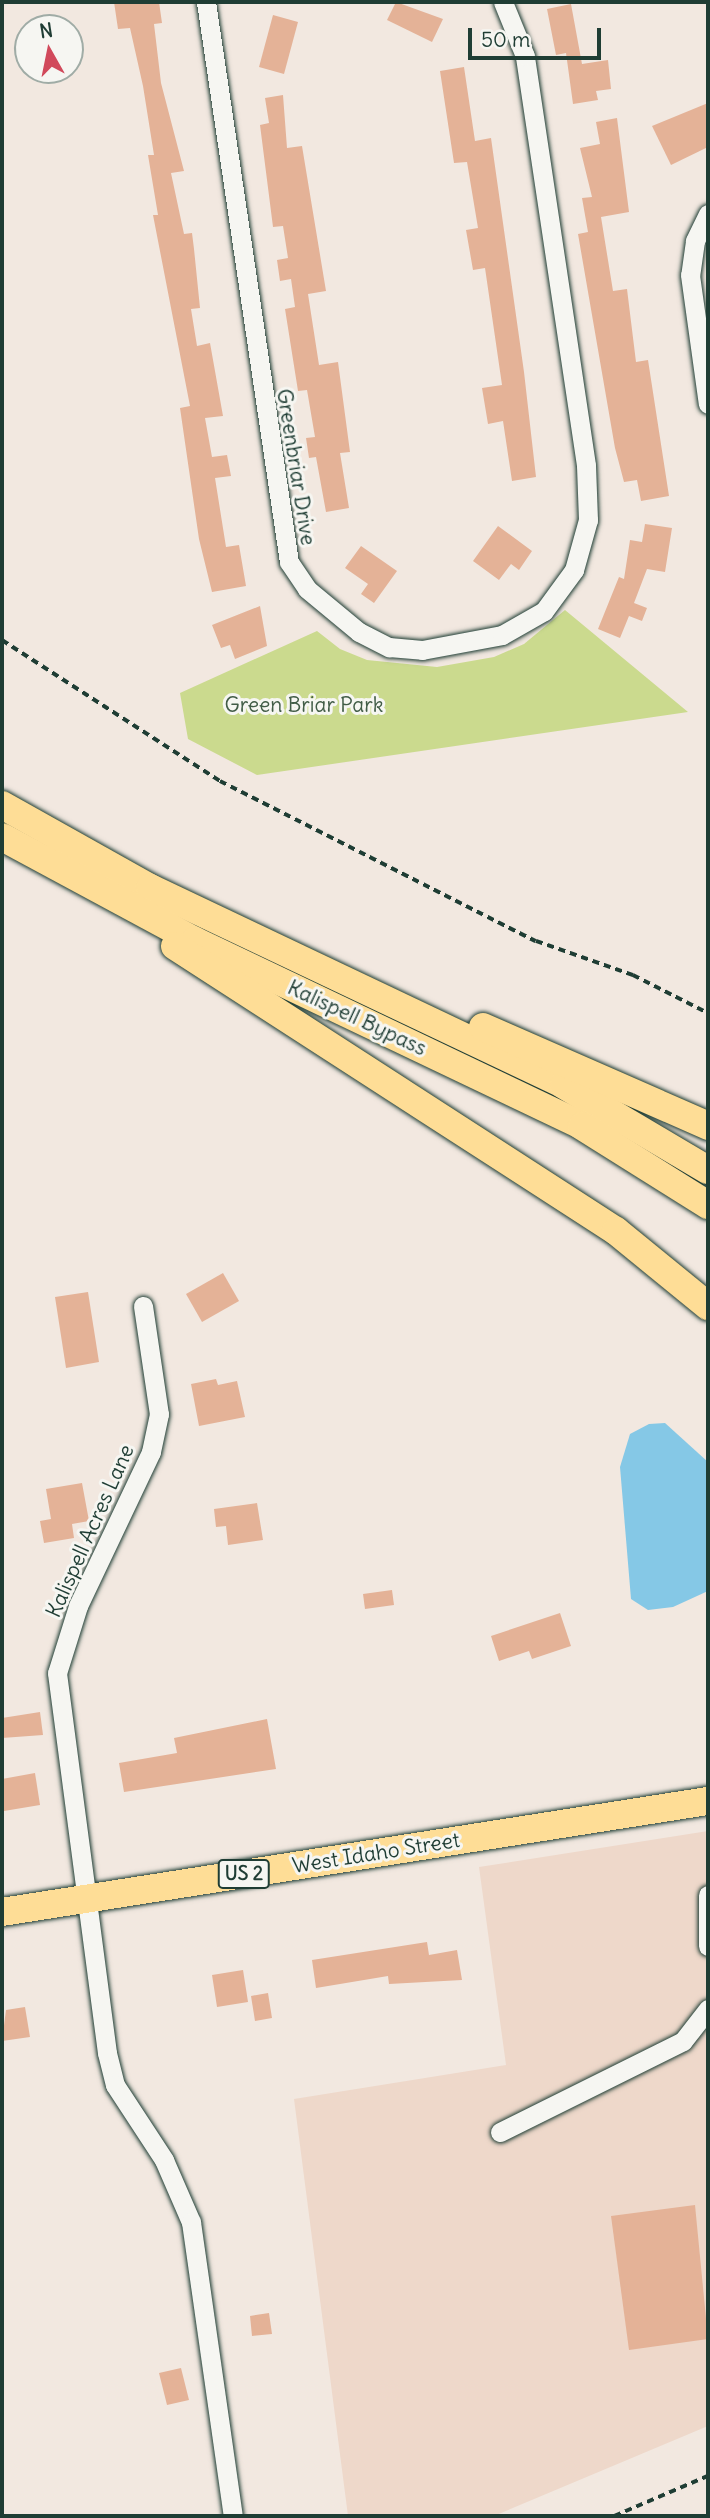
<!DOCTYPE html>
<html>
<head>
<meta charset="utf-8">
<style>
	body { margin:0 }
	#map { position:relative; width:710px; height:2518px; overflow:hidden; background:#f2e8e0; font-family:Delius,sans-serif }
	div>[style] { position:absolute }
	[style*='--x'] { left:calc(var(--x)*1px); top:calc(var(--y)*1px); width:calc(var(--w)*1px); rotate:calc(var(--a)*1deg) }
	.built>* { inset:0; background:#eed8ca }
	.green>* { inset:0; background:#cbda8e }
	.water>* { inset:0; background:#85c8e6 }
	.building>* { inset:0; background:#e4b297 }
	.path>* { height:3.5px; margin-top:-1.75px; transform-origin:0; background:repeating-linear-gradient(90deg,#1f3d34 0 7px,transparent 0 12px) }
	.roads { filter:drop-shadow(0 0 2px #1f3d34) drop-shadow(0 0 2px #1f3d34) }
	.minor>* { height:19px; margin:-9.5px; padding:0 9.5px; transform-origin:9.5px; border-radius:9.5px; background:#f6f6f2 }
	.highway>* { height:28px; margin:-14px; padding:0 14px; transform-origin:14px; border-radius:14px; background:#fedd96 }
	span { translate:-50% -50%; white-space:nowrap; text-align:center; line-height:1.15; -webkit-text-stroke:6px #f6f6f2; paint-order:stroke }
	.shield-label span { padding:2px 5px; background:#f6f6f2; border:2px solid; border-radius:5px; -webkit-text-stroke-width:0 }
	.shield-label { font-size:19px; color:#1f3d34; font-weight:700 }
	.street-label { font-size:21px; color:#1f3d34 }
	.park-label { font-size:21px; color:#415c46 }
	.frame { position:absolute; inset:0; border:4px solid #1f3d34; pointer-events:none }
	.north { position:absolute; left:14px; top:14px; width:70px; height:70px; box-sizing:border-box; background:#f6f6f2; border:2px solid #a0aca6; border-radius:50%; rotate:351deg; font-size:19px; font-weight:700; line-height:28px; text-align:center; color:#1f3d34 }
	.north::after { content:''; display:block; margin:auto; width:24px; height:32px; background:#d1495b; clip-path:polygon(50% 0,100% 100%,50% 72%,0 100%) }
	.scale { position:absolute; left:468px; top:28px; width:133px; height:32px; box-sizing:border-box; border:4px solid #1f3d34; border-top:0; padding-left:9px; font-size:21px; line-height:24px; white-space:nowrap; color:#1f3d34; -webkit-text-stroke:5px #f6f6f2; paint-order:stroke }
</style>
</head>
<body>
<div id="map">
	<div class="built">
		<div style="clip-path:polygon(708px 1831px,708px 2426px,494px 2516px,348px 2516px,294px 2099px,506px 2065px,479px 1867px)"></div>
	</div>
	<div class="green">
		<div style="clip-path:polygon(565px 610px,688px 712px,257px 775px,188px 739px,180px 693px,317px 631px,340px 649px,367px 660px,437px 667px,494px 657px,524px 644px)"></div>
	</div>
	<div class="water">
		<div style="clip-path:polygon(665px 1423px,708px 1462px,708px 1591px,673px 1607px,648px 1610px,631px 1599px,620px 1467px,630px 1434px,649px 1424px)"></div>
	</div>
	<div class="building">
		<div style="clip-path:polygon(114px 2px,159px 2px,162px 23px,154px 24px,161px 83px,184px 171px,171px 173px,184px 234px,192px 233px,194px 249px,200px 308px,191px 309px,197px 346px,210px 343px,223px 416px,205px 418px,212px 457px,227px 455px,231px 476px,215px 478px,226px 547px,239px 545px,246px 586px,212px 592px,199px 539px,180px 408px,190px 406px,153px 215px,158px 215px,148px 155px,154px 155px,143px 86px,130px 28px,118px 29px)"></div>
		<div style="clip-path:polygon(396px 2px,443px 19px,432px 42px,387px 20px)"></div>
		<div style="clip-path:polygon(571px 4px,582px 64px,608px 60px,611px 89px,596px 91px,598px 100px,573px 104px,566px 53px,556px 55px,547px 9px)"></div>
		<div style="clip-path:polygon(273px 15px,298px 22px,284px 74px,259px 67px)"></div>
		<div style="clip-path:polygon(464px 67px,475px 141px,491px 138px,524px 372px,536px 477px,512px 481px,503px 421px,488px 424px,482px 388px,502px 385px,485px 268px,473px 270px,466px 230px,478px 228px,467px 162px,454px 163px,440px 71px)"></div>
		<div style="clip-path:polygon(283px 95px,287px 148px,302px 146px,326px 291px,308px 294px,319px 365px,338px 362px,350px 452px,340px 453px,349px 508px,326px 512px,316px 457px,309px 458px,306px 438px,315px 437px,307px 390px,298px 391px,285px 309px,295px 307px,291px 279px,280px 281px,277px 260px,288px 258px,283px 226px,273px 227px,260px 125px,269px 123px,265px 98px)"></div>
		<div style="clip-path:polygon(708px 103px,708px 147px,671px 165px,652px 126px)"></div>
		<div style="clip-path:polygon(617px 118px,629px 212px,601px 217px,613px 291px,627px 289px,636px 362px,648px 360px,669px 496px,641px 501px,637px 480px,624px 482px,615px 448px,578px 234px,588px 232px,582px 198px,592px 197px,580px 148px,600px 144px,596px 122px)"></div>
		<div style="clip-path:polygon(645px 524px,672px 528px,665px 572px,647px 569px,634px 603px,647px 608px,642px 621px,629px 616px,620px 638px,598px 629px,619px 577px,624px 579px,630px 540px,642px 542px)"></div>
		<div style="clip-path:polygon(498px 526px,532px 551px,519px 570px,511px 564px,499px 580px,473px 561px)"></div>
		<div style="clip-path:polygon(361px 546px,397px 571px,374px 603px,361px 594px,368px 584px,345px 568px)"></div>
		<div style="clip-path:polygon(260px 606px,267px 646px,235px 659px,230px 645px,221px 648px,212px 625px)"></div>
		<div style="clip-path:polygon(223px 1273px,239px 1301px,202px 1322px,186px 1294px)"></div>
		<div style="clip-path:polygon(88px 1292px,99px 1362px,66px 1368px,55px 1297px)"></div>
		<div style="clip-path:polygon(216px 1379px,218px 1385px,237px 1381px,245px 1417px,199px 1426px,191px 1384px)"></div>
		<div style="clip-path:polygon(82px 1483px,89px 1521px,72px 1524px,74px 1538px,44px 1543px,40px 1521px,51px 1519px,46px 1489px)"></div>
		<div style="clip-path:polygon(257px 1503px,263px 1540px,228px 1545px,226px 1526px,216px 1527px,214px 1509px)"></div>
		<div style="clip-path:polygon(392px 1590px,394px 1605px,365px 1609px,363px 1594px)"></div>
		<div style="clip-path:polygon(560px 1613px,571px 1646px,532px 1659px,529px 1651px,499px 1661px,491px 1636px)"></div>
		<div style="clip-path:polygon(40px 1712px,43px 1735px,2px 1738px,2px 1718px)"></div>
		<div style="clip-path:polygon(267px 1719px,276px 1769px,124px 1792px,119px 1763px,177px 1753px,174px 1738px)"></div>
		<div style="clip-path:polygon(35px 1773px,40px 1805px,4px 1811px,2px 1779px)"></div>
		<div style="clip-path:polygon(427px 1942px,429px 1955px,457px 1950px,462px 1980px,389px 1984px,388px 1976px,316px 1988px,312px 1960px)"></div>
		<div style="clip-path:polygon(243px 1970px,248px 2002px,217px 2007px,212px 1975px)"></div>
		<div style="clip-path:polygon(268px 1993px,272px 2018px,255px 2021px,251px 1996px)"></div>
		<div style="clip-path:polygon(25px 2007px,30px 2037px,2px 2041px,6px 2010px)"></div>
		<div style="clip-path:polygon(695px 2205px,708px 2339px,629px 2350px,611px 2216px)"></div>
		<div style="clip-path:polygon(269px 2313px,272px 2334px,252px 2336px,250px 2316px)"></div>
		<div style="clip-path:polygon(181px 2368px,189px 2400px,167px 2405px,159px 2373px)"></div>
	</div>
	<div class="path">
		<div style="--x:2;--y:640;--w:260;--a:32.9"></div>
		<div style="--x:220;--y:781;--w:354;--a:26.9"></div>
		<div style="--x:536;--y:941;--w:103;--a:19.3"></div>
		<div style="--x:633;--y:975;--w:84;--a:26.9"></div>
		<div style="--x:614;--y:2516;--w:102;--a:-23.1"></div>
	</div>
	<div class="roads">
		<div class="minor">
			<div style="--x:206;--y:2;--w:566;--a:81.57"></div>
			<div style="--x:289;--y:562;--w:32;--a:56"></div>
			<div style="--x:307;--y:589;--w:67;--a:39.6"></div>
			<div style="--x:359;--y:632;--w:34;--a:27"></div>
			<div style="--x:389;--y:647;--w:33;--a:5"></div>
			<div style="--x:422;--y:650;--w:81;--a:-10.6"></div>
			<div style="--x:502;--y:635;--w:48;--a:-29.7"></div>
			<div style="--x:544;--y:611;--w:51;--a:-53.8"></div>
			<div style="--x:574;--y:570;--w:52;--a:-74.4"></div>
			<div style="--x:588;--y:520;--w:55;--a:-92.1"></div>
			<div style="--x:586;--y:465;--w:414;--a:-98.5"></div>
			<div style="--x:525;--y:56;--w:58;--a:-112.2"></div>
			<div style="--x:708;--y:214;--w:30;--a:116"></div>
			<div style="--x:695;--y:241;--w:34;--a:98"></div>
			<div style="--x:690;--y:275;--w:130;--a:82.1"></div>
			<div style="--x:143;--y:1306;--w:109;--a:81.6"></div>
			<div style="--x:159;--y:1414;--w:39;--a:102"></div>
			<div style="--x:151;--y:1452;--w:170;--a:115.4"></div>
			<div style="--x:78;--y:1606;--w:70;--a:107.4"></div>
			<div style="--x:57;--y:1673;--w:383;--a:82.5"></div>
			<div style="--x:107;--y:2053;--w:33;--a:76"></div>
			<div style="--x:115;--y:2085;--w:90;--a:56.8"></div>
			<div style="--x:164;--y:2160;--w:68;--a:66.5"></div>
			<div style="--x:191;--y:2222;--w:297;--a:81.9"></div>
			<div style="--x:708;--y:1895;--w:51;--a:90"></div>
			<div style="--x:500;--y:2132;--w:204;--a:-26.4"></div>
			<div style="--x:683;--y:2041;--w:41;--a:-52"></div>
		</div>
		<div class="highway">
			<div style="--x:2;--y:805;--w:170;--a:29.3"></div>
			<div style="--x:150;--y:888;--w:458;--a:25.4"></div>
			<div style="--x:564;--y:1085;--w:167;--a:30.6"></div>
			<div style="--x:2;--y:837;--w:219;--a:28.3"></div>
			<div style="--x:195;--y:941;--w:429;--a:25.5"></div>
			<div style="--x:582;--y:1126;--w:149;--a:32.1"></div>
			<div style="--x:175;--y:946;--w:525;--a:32.87"></div>
			<div style="--x:616;--y:1231;--w:119;--a:39.2"></div>
			<div style="--x:483;--y:1027;--w:246;--a:23.7"></div>
			<div style="--x:2;--y:1912;--w:715;--a:-8.94"></div>
		</div>
	</div>
	<div class="shield-label">
		<span style="left:244px;top:1874px">US 2</span>
	</div>
	<div class="street-label">
		<span style="left:296px;top:467px;rotate:81deg">Greenbriar Drive</span>
		<span style="left:357px;top:1018px;rotate:25deg">Kalispell Bypass</span>
		<span style="left:90px;top:1531px;rotate:-66deg">Kalispell Acres Lane</span>
		<span style="left:376px;top:1853px;rotate:-9deg">West Idaho Street</span>
	</div>
	<div class="park-label">
		<span style="left:304px;top:705px">Green Briar Park</span>
	</div>
	<div class="frame"></div>
	<div class="north">N</div>
	<div class="scale">50 m</div>
</div>
</body>
</html>
